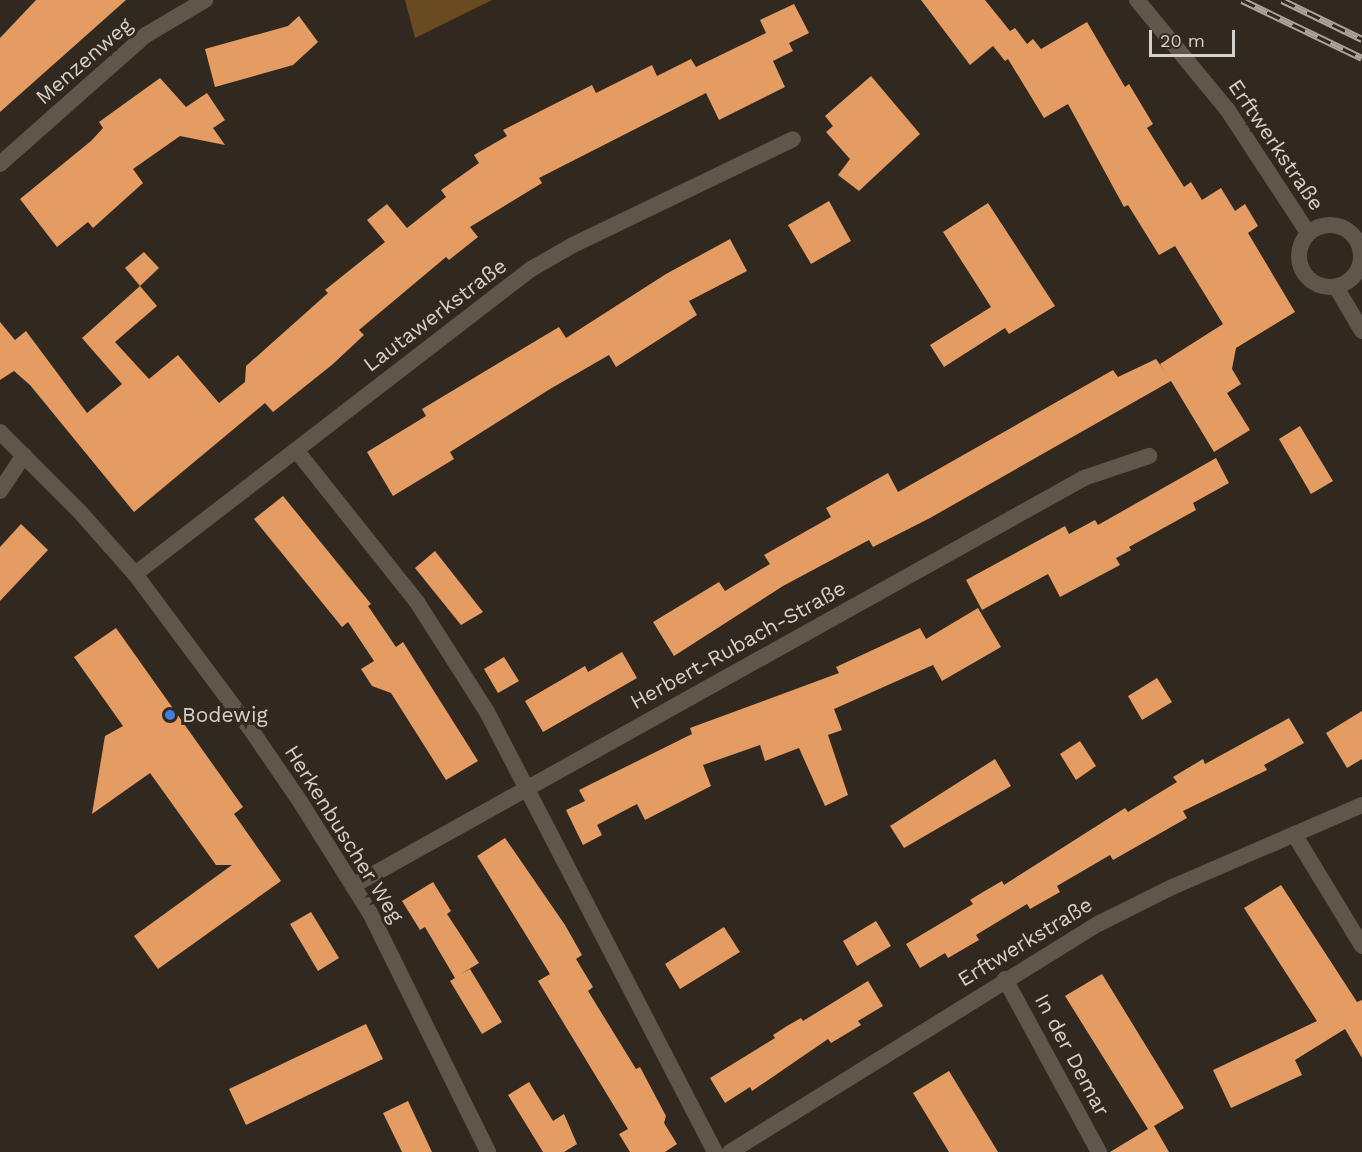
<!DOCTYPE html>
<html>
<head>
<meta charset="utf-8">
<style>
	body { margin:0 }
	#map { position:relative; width:1362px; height:1152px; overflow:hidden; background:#31291f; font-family:"Work Sans",sans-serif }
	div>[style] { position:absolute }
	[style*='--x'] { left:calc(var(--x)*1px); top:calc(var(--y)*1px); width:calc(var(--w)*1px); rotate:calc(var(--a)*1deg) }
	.green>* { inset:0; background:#694a21 }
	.building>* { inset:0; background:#e49c63 }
	.minor>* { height:16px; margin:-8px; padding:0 8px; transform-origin:8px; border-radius:8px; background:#60564b }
	.minor>.ring { margin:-8px; padding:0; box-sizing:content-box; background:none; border:16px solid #60564b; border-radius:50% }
	.rail>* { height:7px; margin-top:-3.5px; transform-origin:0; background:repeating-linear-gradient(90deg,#31291f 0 14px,#aba49d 0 28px); box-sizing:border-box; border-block:2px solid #aba49d }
	.dots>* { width:16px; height:16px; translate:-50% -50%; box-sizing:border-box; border:3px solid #31291f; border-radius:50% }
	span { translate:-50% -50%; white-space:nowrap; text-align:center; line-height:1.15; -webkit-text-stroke:6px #31291f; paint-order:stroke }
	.street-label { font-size:21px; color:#d6d0ca }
	.poi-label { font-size:21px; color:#d6d0ca }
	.left { translate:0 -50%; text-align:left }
	.scale { position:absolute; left:1149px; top:30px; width:86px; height:27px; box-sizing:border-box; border:3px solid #d6d0ca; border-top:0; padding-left:8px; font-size:18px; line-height:21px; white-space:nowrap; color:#d6d0ca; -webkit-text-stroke:4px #31291f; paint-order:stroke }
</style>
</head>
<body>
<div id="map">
	<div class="green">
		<div style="clip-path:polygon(405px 0,492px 0,415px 38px)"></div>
	</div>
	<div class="building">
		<div style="clip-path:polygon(36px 0,126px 0,0 112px,0 38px)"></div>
		<div style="clip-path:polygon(921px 0,985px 0,1010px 31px,1015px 28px,1027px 44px,1033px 39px,1041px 49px,1087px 22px,1125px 87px,1129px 84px,1153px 124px,1147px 128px,1184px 187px,1191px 182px,1202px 200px,1221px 188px,1235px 211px,1245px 204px,1258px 226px,1248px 233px,1295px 312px,1236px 348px,1232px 369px,1241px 384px,1227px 393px,1250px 430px,1214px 452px,1171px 381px,930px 518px,873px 547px,869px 540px,783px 586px,674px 656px,653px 622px,719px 582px,725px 591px,770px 564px,764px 555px,831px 517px,826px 508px,888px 473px,898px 492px,1113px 370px,1118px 377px,1156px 359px,1166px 373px,1160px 364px,1223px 324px,1175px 246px,1159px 255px,1128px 205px,1124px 207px,1068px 104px,1044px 118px,1008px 59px,1005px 61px,993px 46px,970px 65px)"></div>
		<div style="clip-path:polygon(794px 4px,809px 33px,789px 43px,793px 51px,773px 61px,785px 87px,719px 120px,706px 93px,539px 178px,542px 183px,470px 227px,478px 237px,449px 260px,446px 257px,359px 330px,364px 335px,333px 364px,273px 412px,265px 403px,134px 512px,30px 385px,14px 371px,0 380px,0 322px,15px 340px,26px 331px,87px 413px,122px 384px,82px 338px,140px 286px,157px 306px,115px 342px,149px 379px,178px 355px,219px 403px,245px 382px,246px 366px,328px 293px,325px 290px,385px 242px,367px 220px,387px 204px,407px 228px,446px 197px,441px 190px,479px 163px,474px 155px,507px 136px,503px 130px,592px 85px,596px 93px,652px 65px,657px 76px,691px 59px,696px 67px,766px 33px,760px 20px)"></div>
		<div style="clip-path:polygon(299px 16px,318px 42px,293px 65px,215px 87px,205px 49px,288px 26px)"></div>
		<div style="clip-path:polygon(871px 76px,920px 134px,859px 191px,838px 175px,850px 159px,826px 132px,833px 126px,825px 116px)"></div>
		<div style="clip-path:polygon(160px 78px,186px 107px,207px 93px,225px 120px,213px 128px,225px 145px,180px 136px,133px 169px,143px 183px,93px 228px,88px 222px,57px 247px,20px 199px,91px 141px,103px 128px,99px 122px)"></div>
		<div style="clip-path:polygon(829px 201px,851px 241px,811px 264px,788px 225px)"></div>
		<div style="clip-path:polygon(988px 203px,1055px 306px,1009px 334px,1005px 328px,944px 367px,930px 345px,991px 307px,943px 232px)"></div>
		<div style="clip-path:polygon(730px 239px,747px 271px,689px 301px,697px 315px,616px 367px,609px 355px,550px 389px,450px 452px,454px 459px,393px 496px,367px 452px,426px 416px,422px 409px,559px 327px,566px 338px,666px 274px)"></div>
		<div style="clip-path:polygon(144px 252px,159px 268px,140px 286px,125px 268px)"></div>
		<div style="clip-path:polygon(1300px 426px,1333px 481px,1311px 494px,1279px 439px)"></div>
		<div style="clip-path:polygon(1216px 458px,1229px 483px,1193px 503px,1196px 510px,1129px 547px,1131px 550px,1116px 558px,1120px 565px,1060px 597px,1048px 574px,982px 610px,966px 580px,1065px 526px,1069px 534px,1095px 520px,1098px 525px)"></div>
		<div style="clip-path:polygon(283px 496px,371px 604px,368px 606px,396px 647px,403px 642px,478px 761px,446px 780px,391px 693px,372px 686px,361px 669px,374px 661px,348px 622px,342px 627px,254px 519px)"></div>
		<div style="clip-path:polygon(21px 524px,48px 550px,0 601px,0 547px)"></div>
		<div style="clip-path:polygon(435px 551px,483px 612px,461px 625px,415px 568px)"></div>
		<div style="clip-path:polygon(978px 608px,1001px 647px,942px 681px,933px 665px,834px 709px,842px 730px,828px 735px,848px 795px,825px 806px,799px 748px,765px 761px,760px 745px,703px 765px,711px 786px,645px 820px,637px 804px,597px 825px,602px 835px,583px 845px,566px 810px,585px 801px,579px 790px,692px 734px,690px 728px,839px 673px,836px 667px,920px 628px,926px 639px)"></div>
		<div style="clip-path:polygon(116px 628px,243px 807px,234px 814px,281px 881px,158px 969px,134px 936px,232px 865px,216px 865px,150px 773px,92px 814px,105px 736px,123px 726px,74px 657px)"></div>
		<div style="clip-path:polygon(622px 652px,637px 678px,543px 732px,525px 701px,585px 666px,588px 672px)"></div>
		<div style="clip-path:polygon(504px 657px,519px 681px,498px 693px,484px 669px)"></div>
		<div style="clip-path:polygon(1157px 678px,1172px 702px,1142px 720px,1128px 696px)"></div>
		<div style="clip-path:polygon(1362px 711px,1362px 759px,1347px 768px,1326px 733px)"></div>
		<div style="clip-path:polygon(1289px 718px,1304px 743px,1264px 765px,1267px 770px,1183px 811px,1187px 818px,1113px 860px,1110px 855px,1057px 886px,1060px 892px,1030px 909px,1027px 904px,976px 935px,979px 940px,948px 958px,945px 953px,920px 968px,906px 944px,973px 904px,970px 900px,983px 892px,1002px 881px,1004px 885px,1125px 808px,1128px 812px,1177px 782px,1173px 777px,1203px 759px,1205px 764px)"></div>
		<div style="clip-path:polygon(1080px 741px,1096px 766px,1076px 780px,1060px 754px)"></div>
		<div style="clip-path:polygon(995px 759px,1011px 786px,904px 848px,890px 826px)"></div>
		<div style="clip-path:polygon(505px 838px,565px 925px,582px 955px,576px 959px,593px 987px,588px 991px,636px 1069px,640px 1067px,666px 1116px,664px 1123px,677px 1144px,665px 1152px,630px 1152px,619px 1134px,628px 1129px,538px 981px,550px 974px,477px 856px)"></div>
		<div style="clip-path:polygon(433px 882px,451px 911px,447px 914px,479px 963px,461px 974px,470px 969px,502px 1022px,482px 1034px,450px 981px,455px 978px,425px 927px,420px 930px,402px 901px)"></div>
		<div style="clip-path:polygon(1281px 885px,1357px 1002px,1362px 1000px,1362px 1058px,1345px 1029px,1295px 1060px,1302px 1075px,1231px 1108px,1213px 1070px,1317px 1021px,1244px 908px)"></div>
		<div style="clip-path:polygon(311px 912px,339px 958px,318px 971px,290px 924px)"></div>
		<div style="clip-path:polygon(876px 921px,891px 946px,857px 966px,843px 941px)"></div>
		<div style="clip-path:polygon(724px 927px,740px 952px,680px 989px,665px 964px)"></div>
		<div style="clip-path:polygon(1102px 974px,1184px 1108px,1154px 1126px,1169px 1152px,1110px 1152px,1148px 1129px,1065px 996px)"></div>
		<div style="clip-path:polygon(868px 981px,883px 1006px,858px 1021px,861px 1025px,831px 1043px,828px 1039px,752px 1091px,750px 1087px,725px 1103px,710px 1078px,775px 1038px,773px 1035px,787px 1026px,801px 1018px,803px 1021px)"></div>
		<div style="clip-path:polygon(366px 1024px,383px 1059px,246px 1125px,229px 1089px)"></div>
		<div style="clip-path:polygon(949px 1071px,998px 1152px,949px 1152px,913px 1093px)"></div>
		<div style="clip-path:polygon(529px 1082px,553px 1121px,564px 1114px,577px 1144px,564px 1152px,543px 1152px,508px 1095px)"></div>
		<div style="clip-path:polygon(408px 1101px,432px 1152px,402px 1152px,383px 1113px)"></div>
	</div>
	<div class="minor">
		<div style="--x:1137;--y:0;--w:141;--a:50.5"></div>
		<div style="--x:1227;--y:109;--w:148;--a:56.8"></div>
		<div style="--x:0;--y:164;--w:195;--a:-41.5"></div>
		<div style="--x:146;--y:35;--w:69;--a:-30.7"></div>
		<div class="ring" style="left:1299px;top:225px;width:46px;height:46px"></div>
		<div style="--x:1336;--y:287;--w:51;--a:59.4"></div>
		<div style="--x:0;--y:432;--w:113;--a:45"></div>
		<div style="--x:80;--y:512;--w:83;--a:48.4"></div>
		<div style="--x:135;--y:574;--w:187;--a:53.3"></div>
		<div style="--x:247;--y:724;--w:96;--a:55.6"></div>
		<div style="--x:301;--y:803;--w:130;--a:57.9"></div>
		<div style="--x:370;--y:913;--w:267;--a:63.7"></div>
		<div style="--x:296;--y:450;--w:194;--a:51.5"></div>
		<div style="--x:417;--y:602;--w:130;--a:57.5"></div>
		<div style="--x:487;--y:712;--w:496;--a:62.6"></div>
		<div style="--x:0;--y:491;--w:43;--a:-56.3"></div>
		<div style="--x:135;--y:574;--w:500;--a:-37.6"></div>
		<div style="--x:531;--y:269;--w:48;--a:-29.7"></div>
		<div style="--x:573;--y:245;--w:244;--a:-25.7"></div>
		<div style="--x:1294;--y:834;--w:131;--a:58.7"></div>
		<div style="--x:354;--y:885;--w:836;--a:-29.14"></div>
		<div style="--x:1084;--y:478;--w:69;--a:-18.7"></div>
		<div style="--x:1005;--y:979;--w:197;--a:61.5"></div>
		<div style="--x:730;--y:1152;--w:435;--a:-31.8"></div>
		<div style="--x:1100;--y:923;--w:78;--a:-26.6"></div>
		<div style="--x:1170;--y:888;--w:209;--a:-23.4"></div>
	</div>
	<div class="rail">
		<div style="--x:1242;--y:0;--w:133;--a:25.8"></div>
		<div style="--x:1282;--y:0;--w:89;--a:26"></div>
	</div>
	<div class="dots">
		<div style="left:170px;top:715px;background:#3f7fe0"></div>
	</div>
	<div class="street-label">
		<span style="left:84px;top:61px;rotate:-41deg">Menzenweg</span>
		<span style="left:1276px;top:145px;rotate:56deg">Erftwerkstraße</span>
		<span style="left:435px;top:315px;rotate:-37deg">Lautawerkstraße</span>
		<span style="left:738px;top:645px;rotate:-29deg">Herbert-Rubach-Straße</span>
		<span style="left:344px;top:834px;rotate:58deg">Herkenbuscher Weg</span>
		<span style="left:1025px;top:942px;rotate:-31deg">Erftwerkstraße</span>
		<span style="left:1072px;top:1055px;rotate:62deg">In der Demar</span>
	</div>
	<div class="poi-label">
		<span class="left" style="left:182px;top:715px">Bodewig</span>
	</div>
	<div class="scale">20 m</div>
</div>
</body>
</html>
